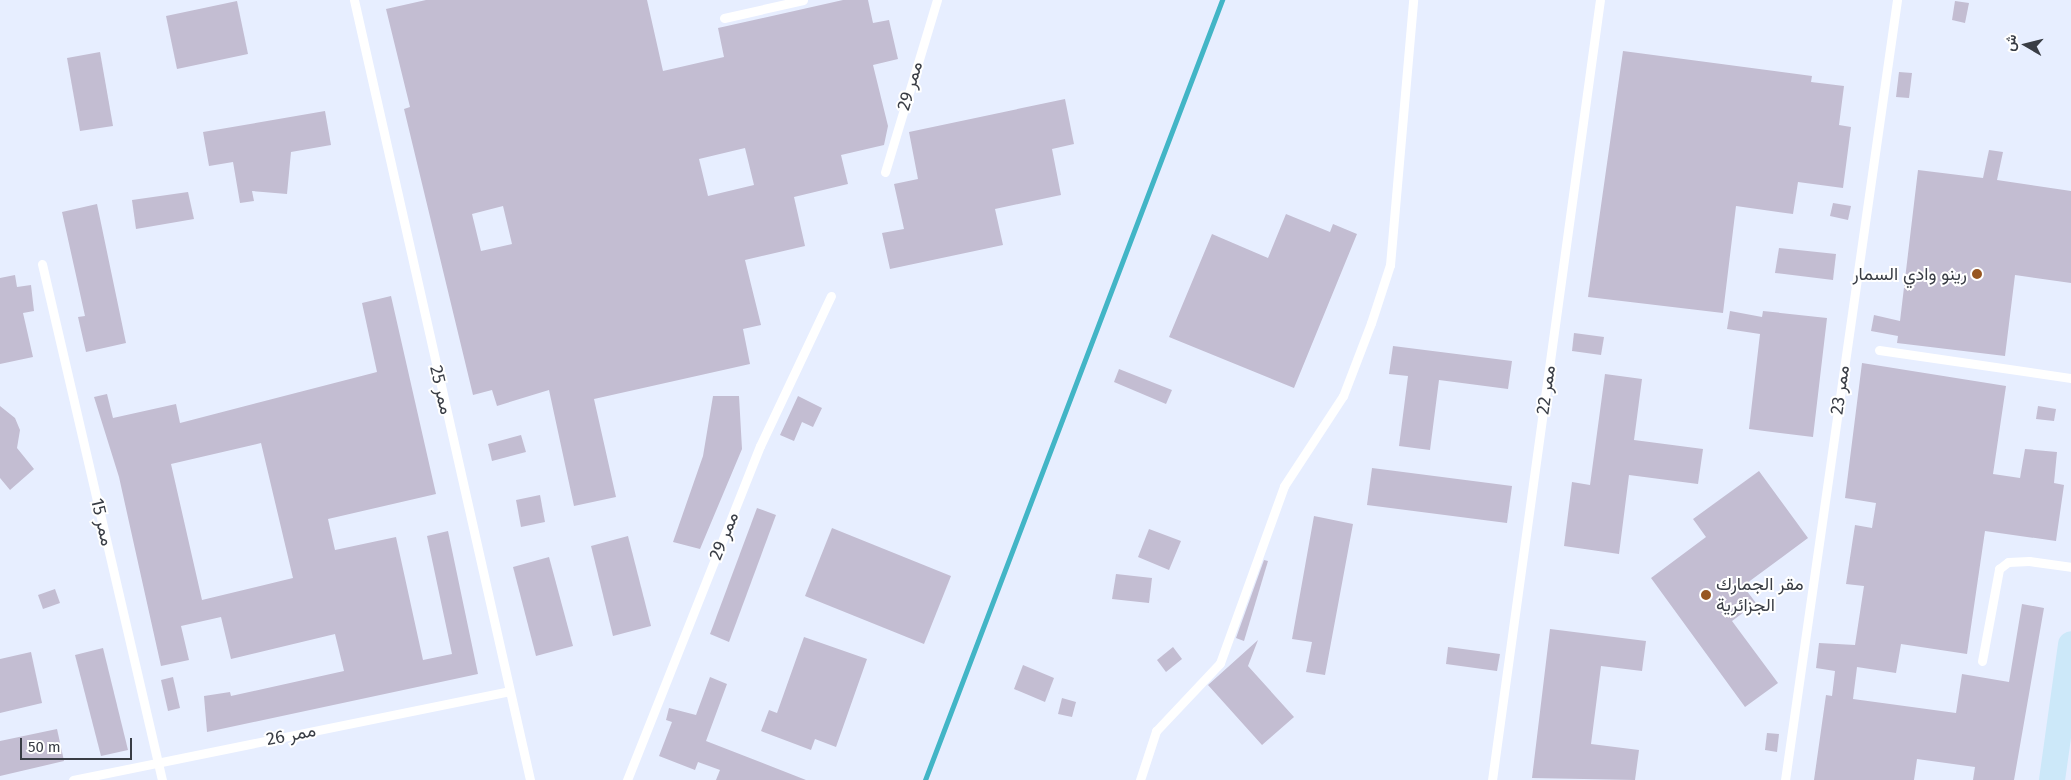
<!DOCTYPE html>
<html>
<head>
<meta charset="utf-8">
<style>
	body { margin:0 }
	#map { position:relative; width:2071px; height:780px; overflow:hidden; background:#e7eeff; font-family:"Fira Sans",Vazirmatn,sans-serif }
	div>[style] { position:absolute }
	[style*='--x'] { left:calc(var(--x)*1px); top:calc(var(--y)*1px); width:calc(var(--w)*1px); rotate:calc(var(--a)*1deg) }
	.stream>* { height:4.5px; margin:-2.25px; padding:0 2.25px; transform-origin:2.25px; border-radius:2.25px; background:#42b5c6 }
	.building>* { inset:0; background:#c3bdd2 }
	.lane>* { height:9px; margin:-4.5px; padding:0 4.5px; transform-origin:4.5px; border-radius:4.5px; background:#fff }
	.secondary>* { height:26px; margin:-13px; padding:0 13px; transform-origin:13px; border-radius:13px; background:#cce8f9 }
	.dots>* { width:14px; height:14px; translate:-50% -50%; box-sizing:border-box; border:2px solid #fff; border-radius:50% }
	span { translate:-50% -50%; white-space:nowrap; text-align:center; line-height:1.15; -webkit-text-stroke:4px #fff; paint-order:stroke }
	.street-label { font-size:18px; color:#393d45 }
	.poi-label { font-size:18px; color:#393d45 }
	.right { translate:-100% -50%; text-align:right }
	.left { translate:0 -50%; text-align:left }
	.north { position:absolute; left:2001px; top:20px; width:50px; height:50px; -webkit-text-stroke:4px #fff; paint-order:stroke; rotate:278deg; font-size:14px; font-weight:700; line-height:20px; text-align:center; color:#393d45 }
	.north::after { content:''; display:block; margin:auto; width:18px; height:22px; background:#393d45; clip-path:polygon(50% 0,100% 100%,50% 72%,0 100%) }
	.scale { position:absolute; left:20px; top:738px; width:112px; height:22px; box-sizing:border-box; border:2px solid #393d45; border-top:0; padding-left:6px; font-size:15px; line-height:18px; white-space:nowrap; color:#393d45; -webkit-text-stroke:4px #fff; paint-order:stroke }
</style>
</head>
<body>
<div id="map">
	<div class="stream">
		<div style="--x:925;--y:780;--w:835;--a:-69.15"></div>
	</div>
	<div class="building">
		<div style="clip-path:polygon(evenodd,426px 0,647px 0,663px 71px,724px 57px,718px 28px,843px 0,868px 0,873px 23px,889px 20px,898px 59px,873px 65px,888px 126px,884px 145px,841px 155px,848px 184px,794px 197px,805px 246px,745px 260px,761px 325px,743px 329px,750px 364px,594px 399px,616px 497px,574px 506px,549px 390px,497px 406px,492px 390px,473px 395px,404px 109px,410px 107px,386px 9px,426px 0,745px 148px,754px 185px,708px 196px,699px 159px,745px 148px,426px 0,503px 206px,512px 244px,481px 251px,472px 214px,503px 206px)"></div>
		<div style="clip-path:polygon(237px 1px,248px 54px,177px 69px,166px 16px)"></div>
		<div style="clip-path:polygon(1955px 1px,1969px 3px,1965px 23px,1952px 20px)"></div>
		<div style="clip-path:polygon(1623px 51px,1812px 76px,1811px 82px,1844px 86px,1839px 125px,1851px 127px,1843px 188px,1798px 182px,1793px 214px,1736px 206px,1723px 313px,1588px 297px)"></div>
		<div style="clip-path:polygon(100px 52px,113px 126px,80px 131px,67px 58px)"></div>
		<div style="clip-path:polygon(1899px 72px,1912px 73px,1909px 98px,1896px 97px)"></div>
		<div style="clip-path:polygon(1065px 99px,1074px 144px,1052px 149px,1061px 195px,995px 209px,1003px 245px,890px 269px,882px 233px,904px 229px,894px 184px,918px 179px,909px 132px)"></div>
		<div style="clip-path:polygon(325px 111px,331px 145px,291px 152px,287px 194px,252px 191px,254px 201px,240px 203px,233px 162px,209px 166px,203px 132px)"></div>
		<div style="clip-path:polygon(1989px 150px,2003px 152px,1997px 180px,2071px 191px,2071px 283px,2015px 275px,2005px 356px,1897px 343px,1898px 336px,1871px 331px,1874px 315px,1900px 321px,1918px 170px,1983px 178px)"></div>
		<div style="clip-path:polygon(188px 192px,194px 219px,136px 229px,132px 200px)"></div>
		<div style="clip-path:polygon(1833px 203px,1851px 206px,1848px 220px,1830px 216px)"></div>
		<div style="clip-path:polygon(97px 204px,126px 343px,86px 352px,78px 317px,85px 316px,62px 212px)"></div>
		<div style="clip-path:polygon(1286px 214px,1330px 232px,1333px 224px,1357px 234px,1294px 388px,1169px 337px,1212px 234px,1268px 258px)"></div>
		<div style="clip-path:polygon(1779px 248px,1836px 254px,1833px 280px,1775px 273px)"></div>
		<div style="clip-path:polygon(15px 275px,17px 287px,31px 285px,34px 311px,23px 313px,33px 357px,0 364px,0 278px)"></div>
		<div style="clip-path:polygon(evenodd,391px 296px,436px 494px,328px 519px,335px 550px,396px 537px,423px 660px,452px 654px,427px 536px,448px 531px,478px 674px,207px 732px,204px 696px,230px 692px,231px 696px,344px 671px,335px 634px,231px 659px,221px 617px,181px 626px,189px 660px,161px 666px,119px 477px,94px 397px,107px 394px,113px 418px,176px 404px,180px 423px,377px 372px,362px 303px,391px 296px,261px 443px,293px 578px,202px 600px,171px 464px,261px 443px)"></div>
		<div style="clip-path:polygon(1730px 311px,1762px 317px,1763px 311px,1827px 318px,1813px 437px,1749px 429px,1760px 334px,1727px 329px)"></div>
		<div style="clip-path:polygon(1574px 333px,1604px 337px,1601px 355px,1572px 351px)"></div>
		<div style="clip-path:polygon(1393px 346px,1512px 361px,1508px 389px,1439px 380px,1430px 450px,1399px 446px,1408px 376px,1389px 374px)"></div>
		<div style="clip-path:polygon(1862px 363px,2006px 386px,1993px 474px,2020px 478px,2025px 449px,2057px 452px,2054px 483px,2064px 485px,2056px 541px,1985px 531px,1967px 654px,1901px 644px,1896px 673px,1857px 667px,1853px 699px,1956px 713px,1962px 674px,2009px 682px,2022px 604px,2044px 608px,2014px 780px,1973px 780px,1975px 767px,1917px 759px,1914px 780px,1814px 780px,1826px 695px,1832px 696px,1835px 671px,1816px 668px,1819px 643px,1855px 645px,1864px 586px,1846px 584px,1855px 525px,1872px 528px,1876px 503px,1845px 498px)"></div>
		<div style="clip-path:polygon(1119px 369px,1172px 390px,1166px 404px,1114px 382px)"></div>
		<div style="clip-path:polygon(1605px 374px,1642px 379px,1634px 440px,1703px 449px,1698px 484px,1629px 475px,1619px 554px,1564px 546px,1572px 482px,1590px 485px)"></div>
		<div style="clip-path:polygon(713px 396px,739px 396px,742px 449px,700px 549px,673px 542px,703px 456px)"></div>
		<div style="clip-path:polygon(798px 396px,822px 408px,813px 427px,802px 422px,794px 441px,780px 435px)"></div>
		<div style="clip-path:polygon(0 406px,15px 418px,20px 430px,17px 448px,34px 469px,10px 490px,0 478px)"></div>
		<div style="clip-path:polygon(2038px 406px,2056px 409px,2054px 421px,2036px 419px)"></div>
		<div style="clip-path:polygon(521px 435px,526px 452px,492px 461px,488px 444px)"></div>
		<div style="clip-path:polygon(1372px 468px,1512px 486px,1507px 523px,1367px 505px)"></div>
		<div style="clip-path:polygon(1759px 471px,1808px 538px,1743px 586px,1756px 603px,1732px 621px,1778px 683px,1745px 707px,1651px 578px,1706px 537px,1693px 519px)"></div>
		<div style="clip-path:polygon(540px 495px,545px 522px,521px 527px,516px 500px)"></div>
		<div style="clip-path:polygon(757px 508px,776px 515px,729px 642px,710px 634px)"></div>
		<div style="clip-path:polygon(1314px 516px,1353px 524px,1325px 675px,1306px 672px,1312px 642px,1292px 639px)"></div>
		<div style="clip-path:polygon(832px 528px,951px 576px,924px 644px,805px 596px)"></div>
		<div style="clip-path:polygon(1149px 529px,1181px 541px,1169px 570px,1138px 557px)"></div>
		<div style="clip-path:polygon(628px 536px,651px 626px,613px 636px,591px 546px)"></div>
		<div style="clip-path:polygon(549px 557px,573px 646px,536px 656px,513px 567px)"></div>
		<div style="clip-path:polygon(1264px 560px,1268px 561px,1244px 641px,1236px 638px)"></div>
		<div style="clip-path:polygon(1116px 574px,1152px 578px,1149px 603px,1112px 599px)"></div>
		<div style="clip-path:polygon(55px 589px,60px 603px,43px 609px,38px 595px)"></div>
		<div style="clip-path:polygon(1550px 629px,1646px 641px,1642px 671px,1601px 666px,1591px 744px,1639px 750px,1635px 780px,1532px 778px)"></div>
		<div style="clip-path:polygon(804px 637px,867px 659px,836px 747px,815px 739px,811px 750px,761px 731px,769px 710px,777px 713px)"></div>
		<div style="clip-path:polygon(1258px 640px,1248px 666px,1294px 717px,1262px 745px,1208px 685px)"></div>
		<div style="clip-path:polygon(1173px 647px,1182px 659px,1166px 672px,1157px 660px)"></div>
		<div style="clip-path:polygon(1448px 647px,1500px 654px,1497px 671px,1446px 664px)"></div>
		<div style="clip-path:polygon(103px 648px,128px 750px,101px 756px,75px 655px)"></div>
		<div style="clip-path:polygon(31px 652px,42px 703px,0 713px,0 659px)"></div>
		<div style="clip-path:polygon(1023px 665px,1054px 678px,1045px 702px,1014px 689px)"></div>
		<div style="clip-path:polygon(173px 677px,180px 708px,168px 711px,161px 680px)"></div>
		<div style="clip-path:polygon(710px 677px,727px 684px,706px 741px,806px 780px,716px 780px,720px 770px,698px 762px,695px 770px,659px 756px,672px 722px,666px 720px,669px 708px,696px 715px)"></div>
		<div style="clip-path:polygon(1062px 698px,1076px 702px,1072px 717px,1058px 714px)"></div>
		<div style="clip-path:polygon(57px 729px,64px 761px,0 776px,0 741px)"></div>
		<div style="clip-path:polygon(1767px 733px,1779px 734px,1777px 752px,1765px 750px)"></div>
	</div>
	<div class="lane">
		<div style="--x:354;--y:0;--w:800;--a:77.28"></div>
		<div style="--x:724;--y:18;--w:81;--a:-12.8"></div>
		<div style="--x:885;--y:172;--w:180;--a:-73.2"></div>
		<div style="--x:42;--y:264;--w:530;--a:76.91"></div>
		<div style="--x:1879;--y:350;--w:194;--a:8.3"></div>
		<div style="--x:1982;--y:661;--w:94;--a:-79.5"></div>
		<div style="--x:1999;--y:569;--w:11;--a:-38"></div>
		<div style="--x:2008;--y:562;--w:21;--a:-3"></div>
		<div style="--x:2029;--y:561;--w:42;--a:8.1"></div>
		<div style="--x:73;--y:780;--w:445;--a:-11.5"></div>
		<div style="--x:627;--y:780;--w:360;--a:-68.3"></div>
		<div style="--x:760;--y:446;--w:166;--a:-64.7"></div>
		<div style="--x:1140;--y:780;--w:52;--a:-71.9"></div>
		<div style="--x:1156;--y:731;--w:93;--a:-46.7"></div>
		<div style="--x:1220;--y:663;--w:188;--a:-70.1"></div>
		<div style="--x:1284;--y:486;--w:108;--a:-56.8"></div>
		<div style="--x:1343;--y:396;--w:78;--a:-69"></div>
		<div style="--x:1371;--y:323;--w:61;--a:-71.9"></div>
		<div style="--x:1390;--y:265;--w:266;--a:-85"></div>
		<div style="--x:1492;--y:780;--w:787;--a:-82.12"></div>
		<div style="--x:1785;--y:780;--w:788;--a:-81.83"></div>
	</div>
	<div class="secondary">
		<div style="--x:2052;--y:780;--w:137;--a:-82"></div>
	</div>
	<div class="dots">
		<div style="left:1977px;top:274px;background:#975621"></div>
		<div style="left:1706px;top:595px;background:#975621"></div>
	</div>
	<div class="street-label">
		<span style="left:910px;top:86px;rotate:-74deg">ممر 29</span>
		<span style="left:441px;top:390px;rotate:77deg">ممر 25</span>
		<span style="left:1546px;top:390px;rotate:-82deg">ممر 22</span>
		<span style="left:1840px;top:390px;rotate:-82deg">ممر 23</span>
		<span style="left:102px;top:522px;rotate:77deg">ممر 15</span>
		<span style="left:724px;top:536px;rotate:-68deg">ممر 29</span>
		<span style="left:291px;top:735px;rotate:-11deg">ممر 26</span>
	</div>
	<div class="poi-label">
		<span class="right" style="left:1967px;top:274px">رينو وادي السمار</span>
		<span class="left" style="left:1716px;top:595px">مقر الجمارك<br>الجزائرية</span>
	</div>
	<div class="north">ش</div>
	<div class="scale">50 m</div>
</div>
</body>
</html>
